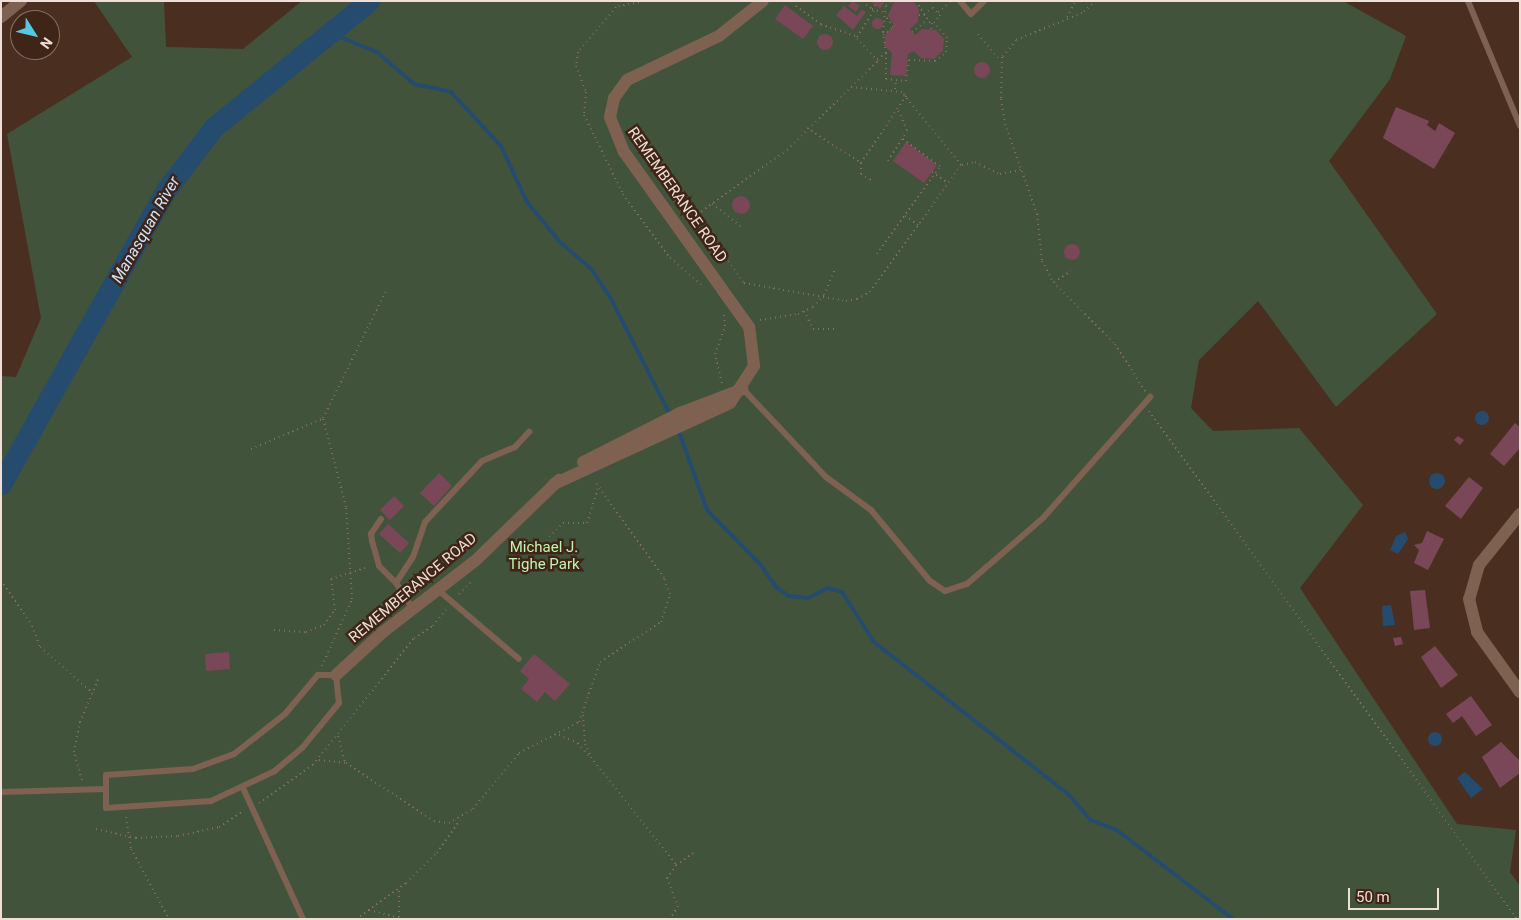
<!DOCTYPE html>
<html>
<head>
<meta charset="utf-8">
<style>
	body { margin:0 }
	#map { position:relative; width:1521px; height:920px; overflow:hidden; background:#4a2f21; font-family:Roboto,sans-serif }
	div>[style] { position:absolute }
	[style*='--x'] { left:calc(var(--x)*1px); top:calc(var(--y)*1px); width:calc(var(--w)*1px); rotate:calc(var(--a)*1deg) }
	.green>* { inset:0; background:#41543b }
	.water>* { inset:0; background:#254c6e }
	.round { border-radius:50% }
	.stream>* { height:4px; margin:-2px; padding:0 2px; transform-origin:2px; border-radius:2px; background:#254c6e }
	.river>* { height:21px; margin:-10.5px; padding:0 10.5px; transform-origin:10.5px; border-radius:10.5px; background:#254c6e }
	.building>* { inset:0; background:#794758 }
	.path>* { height:2px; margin-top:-1px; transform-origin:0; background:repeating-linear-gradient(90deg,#856d61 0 1px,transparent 0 5px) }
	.lane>* { height:6px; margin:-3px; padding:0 3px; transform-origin:3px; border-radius:3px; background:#7f6151 }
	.street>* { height:12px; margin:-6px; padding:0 6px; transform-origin:6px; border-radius:6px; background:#7f6151 }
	span { translate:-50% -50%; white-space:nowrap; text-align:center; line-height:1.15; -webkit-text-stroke:5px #3f2517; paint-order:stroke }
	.street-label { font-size:15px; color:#f0dfd6 }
	.park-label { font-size:15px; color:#c0f4b1 }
	.water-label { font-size:16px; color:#cce5fc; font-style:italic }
	.frame { position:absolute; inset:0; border:2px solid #f0dfd6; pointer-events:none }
	.north { position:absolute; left:10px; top:10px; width:50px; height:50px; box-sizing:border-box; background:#3f2517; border:1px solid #866f63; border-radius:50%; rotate:126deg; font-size:14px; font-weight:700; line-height:20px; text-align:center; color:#f0dfd6 }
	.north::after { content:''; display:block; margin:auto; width:18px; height:22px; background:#56c9e1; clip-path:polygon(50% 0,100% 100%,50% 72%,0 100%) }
	.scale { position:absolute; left:1348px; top:888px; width:91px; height:22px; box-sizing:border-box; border:2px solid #f0dfd6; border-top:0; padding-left:6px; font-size:15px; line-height:18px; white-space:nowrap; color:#f0dfd6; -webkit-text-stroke:4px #3f2517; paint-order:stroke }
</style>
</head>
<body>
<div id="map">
	<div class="green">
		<div style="clip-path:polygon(94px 1px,164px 1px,166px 47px,243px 49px,302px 1px,1343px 1px,1406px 36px,1390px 79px,1329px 161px,1437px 314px,1336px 407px,1258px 301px,1199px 360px,1191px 408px,1213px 431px,1299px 428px,1363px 505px,1300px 588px,1457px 824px,1516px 830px,1510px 872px,1520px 886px,1520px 919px,1px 919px,1px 376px,16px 377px,41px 318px,7px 134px,132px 57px)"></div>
	</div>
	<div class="water">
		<div class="round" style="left:1475px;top:411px;width:14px;height:14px"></div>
		<div class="round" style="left:1429px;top:473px;width:16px;height:16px"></div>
		<div style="clip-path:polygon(1405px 532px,1408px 539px,1398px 554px,1390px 550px,1396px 536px)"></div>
		<div style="clip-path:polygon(1391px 605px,1395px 625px,1383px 626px,1382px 606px)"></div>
		<div class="round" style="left:1428px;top:732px;width:14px;height:14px"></div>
		<div style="clip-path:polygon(1465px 772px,1483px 789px,1471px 798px,1457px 778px)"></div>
	</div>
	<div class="stream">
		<div style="--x:328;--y:32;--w:53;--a:22.2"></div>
		<div style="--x:377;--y:52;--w:49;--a:40.9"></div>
		<div style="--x:414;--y:84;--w:38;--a:12"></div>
		<div style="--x:451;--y:92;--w:74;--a:47.2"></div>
		<div style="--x:501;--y:146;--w:62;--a:65.1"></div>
		<div style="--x:527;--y:202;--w:50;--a:50.6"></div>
		<div style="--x:559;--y:241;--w:43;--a:41.2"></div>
		<div style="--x:591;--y:269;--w:34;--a:56"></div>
		<div style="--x:610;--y:297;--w:131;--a:62.9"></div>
		<div style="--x:678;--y:429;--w:86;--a:70.3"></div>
		<div style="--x:707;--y:510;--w:76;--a:45.5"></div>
		<div style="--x:760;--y:564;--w:29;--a:55"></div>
		<div style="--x:777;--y:588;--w:14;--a:34"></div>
		<div style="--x:789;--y:596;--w:19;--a:6"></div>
		<div style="--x:808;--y:598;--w:22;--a:-27"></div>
		<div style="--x:828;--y:588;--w:15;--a:16"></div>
		<div style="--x:842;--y:592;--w:59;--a:57.4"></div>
		<div style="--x:874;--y:642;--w:246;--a:38.1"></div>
		<div style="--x:1068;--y:794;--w:35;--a:49"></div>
		<div style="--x:1091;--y:820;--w:29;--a:22"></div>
		<div style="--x:1118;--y:831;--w:145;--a:37.4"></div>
	</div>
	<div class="river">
		<div style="--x:1;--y:484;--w:337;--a:-60.7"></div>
		<div style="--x:166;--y:190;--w:79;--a:-52.7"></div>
		<div style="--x:214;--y:127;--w:200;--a:-39.1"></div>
	</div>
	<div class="building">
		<div style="clip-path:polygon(853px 1px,860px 6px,856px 12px,848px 6px)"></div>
		<div style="clip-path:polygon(870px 1px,885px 1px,880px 9px)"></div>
		<div style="clip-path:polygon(894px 1px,913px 1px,919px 9px,918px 22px,910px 29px,915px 35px,922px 29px,936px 30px,944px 39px,943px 51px,934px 59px,921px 58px,914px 51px,908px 54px,906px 76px,890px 75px,892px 53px,884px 45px,886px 33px,894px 26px,888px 16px)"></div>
		<div style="clip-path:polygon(785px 5px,813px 26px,803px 39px,775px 19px)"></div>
		<div style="clip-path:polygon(844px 6px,857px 16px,862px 9px,866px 12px,853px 30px,836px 15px)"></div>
		<div class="round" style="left:871.5px;top:17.5px;width:11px;height:11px"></div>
		<div class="round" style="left:817px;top:34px;width:16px;height:16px"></div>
		<div class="round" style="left:974px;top:62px;width:16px;height:16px"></div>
		<div style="clip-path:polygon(1396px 107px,1429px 121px,1427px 125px,1435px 131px,1439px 123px,1455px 133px,1434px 169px,1383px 138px)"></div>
		<div style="clip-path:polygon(906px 142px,937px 165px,924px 183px,893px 161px)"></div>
		<div class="round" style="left:732px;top:196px;width:18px;height:18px"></div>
		<div class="round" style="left:1064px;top:244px;width:16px;height:16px"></div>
		<div style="clip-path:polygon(1515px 423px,1520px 427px,1520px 448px,1504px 466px,1490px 454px)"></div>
		<div style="clip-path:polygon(1458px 436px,1464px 440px,1460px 445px,1454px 440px)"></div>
		<div style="clip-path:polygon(439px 473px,452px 486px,434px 506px,420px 493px)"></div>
		<div style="clip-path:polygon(1469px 477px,1483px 488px,1461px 519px,1445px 506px)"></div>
		<div style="clip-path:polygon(394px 496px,404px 506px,390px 520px,380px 510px)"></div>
		<div style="clip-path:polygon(388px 524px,409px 543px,400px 553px,379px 534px)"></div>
		<div style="clip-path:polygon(1427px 531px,1444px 539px,1428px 570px,1414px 563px,1419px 550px,1414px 545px,1422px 543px)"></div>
		<div style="clip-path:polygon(1425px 590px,1430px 628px,1414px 630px,1410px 591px)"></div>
		<div style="clip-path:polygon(1401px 637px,1403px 644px,1395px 646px,1393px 638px)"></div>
		<div style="clip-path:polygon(1435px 646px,1458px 675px,1441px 688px,1421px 657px)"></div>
		<div style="clip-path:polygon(229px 652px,230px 669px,206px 671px,205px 654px)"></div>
		<div style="clip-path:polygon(534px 654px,570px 684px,555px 701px,545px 692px,537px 702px,521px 689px,529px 679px,520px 671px)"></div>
		<div style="clip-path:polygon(1471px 696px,1492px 725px,1476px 736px,1462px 716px,1453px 723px,1446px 714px)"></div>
		<div style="clip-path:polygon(1501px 742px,1520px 761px,1520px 773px,1500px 788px,1482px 757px)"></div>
	</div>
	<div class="path">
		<div style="--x:644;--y:1;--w:29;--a:168"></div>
		<div style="--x:616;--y:7;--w:59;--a:130.2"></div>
		<div style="--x:578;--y:52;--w:14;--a:98"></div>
		<div style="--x:576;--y:66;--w:28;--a:69"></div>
		<div style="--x:586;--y:92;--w:23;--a:95"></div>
		<div style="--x:584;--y:115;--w:88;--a:63.7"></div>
		<div style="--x:623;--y:194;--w:79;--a:53.7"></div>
		<div style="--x:670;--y:258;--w:45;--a:40.5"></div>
		<div style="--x:868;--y:1;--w:4;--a:117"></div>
		<div style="--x:866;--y:5;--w:7;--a:34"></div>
		<div style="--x:916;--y:1;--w:25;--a:58"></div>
		<div style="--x:929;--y:22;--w:5;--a:11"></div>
		<div style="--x:934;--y:23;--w:9;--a:-49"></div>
		<div style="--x:940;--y:16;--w:11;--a:-131"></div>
		<div style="--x:933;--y:8;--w:9;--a:153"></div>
		<div style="--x:1096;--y:1;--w:18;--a:139"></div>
		<div style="--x:1082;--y:13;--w:71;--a:157.8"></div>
		<div style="--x:1016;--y:40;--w:22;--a:129"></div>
		<div style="--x:1002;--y:57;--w:42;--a:91.4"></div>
		<div style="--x:1001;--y:99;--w:25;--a:81"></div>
		<div style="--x:1005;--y:124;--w:96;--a:70.4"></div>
		<div style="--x:1037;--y:214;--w:47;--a:83.9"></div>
		<div style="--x:1042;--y:261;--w:24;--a:62"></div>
		<div style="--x:1053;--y:282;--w:88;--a:45"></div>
		<div style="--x:1115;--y:344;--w:56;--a:57.4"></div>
		<div style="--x:875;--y:5;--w:5;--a:127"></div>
		<div style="--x:872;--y:9;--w:15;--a:16"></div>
		<div style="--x:938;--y:12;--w:16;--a:-40"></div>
		<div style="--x:919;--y:15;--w:6;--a:0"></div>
		<div style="--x:1067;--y:17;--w:18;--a:-63"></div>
		<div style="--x:931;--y:29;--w:6;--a:-81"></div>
		<div style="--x:912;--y:32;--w:19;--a:-39"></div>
		<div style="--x:978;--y:34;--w:35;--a:50"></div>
		<div style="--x:883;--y:35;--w:13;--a:-39"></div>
		<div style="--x:893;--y:27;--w:12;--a:-125"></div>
		<div style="--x:857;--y:37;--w:32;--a:-58"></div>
		<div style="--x:886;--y:53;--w:26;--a:90"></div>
		<div style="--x:886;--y:79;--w:20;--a:6"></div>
		<div style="--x:906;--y:81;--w:21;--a:-82"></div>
		<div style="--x:909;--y:60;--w:26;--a:2"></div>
		<div style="--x:935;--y:61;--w:14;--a:-39"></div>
		<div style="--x:946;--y:52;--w:14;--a:-86"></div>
		<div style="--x:947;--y:38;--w:20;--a:-131"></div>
		<div style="--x:877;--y:59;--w:11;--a:-34"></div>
		<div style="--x:886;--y:53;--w:21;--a:-98"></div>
		<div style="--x:883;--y:32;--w:27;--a:-84"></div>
		<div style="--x:886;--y:5;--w:6;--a:-39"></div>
		<div style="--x:895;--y:89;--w:9;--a:-84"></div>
		<div style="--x:807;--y:128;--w:64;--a:32.9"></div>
		<div style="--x:861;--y:163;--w:81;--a:-56.1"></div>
		<div style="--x:644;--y:143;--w:172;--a:54.5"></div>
		<div style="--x:744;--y:283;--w:104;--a:10"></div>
		<div style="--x:846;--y:301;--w:11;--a:-10"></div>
		<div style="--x:857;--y:299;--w:15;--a:-28"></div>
		<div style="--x:870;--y:292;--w:156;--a:-54.4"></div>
		<div style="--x:961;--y:165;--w:94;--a:-128.9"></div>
		<div style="--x:902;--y:92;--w:52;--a:-174.5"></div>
		<div style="--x:888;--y:161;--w:36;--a:-58"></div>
		<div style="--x:907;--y:130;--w:22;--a:-114"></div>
		<div style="--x:861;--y:163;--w:11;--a:90"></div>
		<div style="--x:861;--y:174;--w:12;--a:31"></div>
		<div style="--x:962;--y:165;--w:13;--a:-13"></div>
		<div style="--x:975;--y:162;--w:28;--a:26"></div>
		<div style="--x:1000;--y:174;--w:21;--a:-11"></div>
		<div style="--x:932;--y:172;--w:19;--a:35"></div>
		<div style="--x:712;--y:204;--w:39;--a:38"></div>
		<div style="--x:905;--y:216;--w:16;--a:35"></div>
		<div style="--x:689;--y:220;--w:120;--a:-35.5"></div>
		<div style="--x:787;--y:150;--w:127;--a:-44.4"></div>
		<div style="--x:878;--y:61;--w:34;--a:-133"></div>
		<div style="--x:855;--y:36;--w:36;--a:-161"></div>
		<div style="--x:821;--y:24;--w:34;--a:-144"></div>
		<div style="--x:877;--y:254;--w:108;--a:-54.4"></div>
		<div style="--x:940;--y:166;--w:46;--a:-143.9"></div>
		<div style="--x:1054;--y:282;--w:20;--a:-33"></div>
		<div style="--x:804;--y:311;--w:20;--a:63"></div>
		<div style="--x:813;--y:329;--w:21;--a:0"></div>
		<div style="--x:760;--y:320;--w:38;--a:-9"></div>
		<div style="--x:798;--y:314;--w:17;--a:-25"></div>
		<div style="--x:813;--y:307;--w:16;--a:-47"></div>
		<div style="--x:824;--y:295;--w:28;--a:-67"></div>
		<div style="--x:722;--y:383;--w:30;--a:-104"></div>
		<div style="--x:715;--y:354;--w:30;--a:-70"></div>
		<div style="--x:725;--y:326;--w:11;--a:-95"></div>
		<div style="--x:1149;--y:411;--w:627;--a:54.08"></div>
		<div style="--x:251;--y:449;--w:77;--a:-22.9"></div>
		<div style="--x:549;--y:537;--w:20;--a:-45"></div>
		<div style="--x:563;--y:523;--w:24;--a:0"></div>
		<div style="--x:587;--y:523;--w:39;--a:-73"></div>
		<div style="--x:1;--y:580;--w:55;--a:56"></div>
		<div style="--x:32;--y:626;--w:22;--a:69"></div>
		<div style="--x:40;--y:647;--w:70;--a:41"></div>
		<div style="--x:459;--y:594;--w:20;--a:-45"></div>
		<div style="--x:274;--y:630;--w:32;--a:4"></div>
		<div style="--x:306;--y:632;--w:19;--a:-21"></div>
		<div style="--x:324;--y:625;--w:19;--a:-54"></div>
		<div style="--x:335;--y:610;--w:31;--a:-97"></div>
		<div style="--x:331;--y:579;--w:40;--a:-18"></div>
		<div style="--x:322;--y:666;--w:73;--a:-65.9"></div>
		<div style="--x:352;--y:599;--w:92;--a:-93.7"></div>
		<div style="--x:346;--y:507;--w:92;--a:-104.5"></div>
		<div style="--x:323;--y:418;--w:142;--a:-63.6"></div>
		<div style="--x:583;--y:715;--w:29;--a:86"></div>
		<div style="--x:585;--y:744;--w:14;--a:65"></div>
		<div style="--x:591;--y:757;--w:137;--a:51.8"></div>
		<div style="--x:676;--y:865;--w:16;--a:125"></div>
		<div style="--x:667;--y:878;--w:30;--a:69"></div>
		<div style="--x:678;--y:906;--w:15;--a:122"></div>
		<div style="--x:559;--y:735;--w:21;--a:23"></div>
		<div style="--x:578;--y:743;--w:17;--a:50"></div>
		<div style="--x:338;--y:736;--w:27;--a:75"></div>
		<div style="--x:319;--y:760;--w:27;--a:6"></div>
		<div style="--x:346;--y:763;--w:105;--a:33.4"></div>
		<div style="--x:434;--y:821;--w:15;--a:8"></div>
		<div style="--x:449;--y:823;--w:28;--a:-30"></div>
		<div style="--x:473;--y:809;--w:72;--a:-50.6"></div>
		<div style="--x:519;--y:753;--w:68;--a:-27.3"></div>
		<div style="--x:579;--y:722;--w:64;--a:-70.7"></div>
		<div style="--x:600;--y:662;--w:73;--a:-33.3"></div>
		<div style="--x:661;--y:622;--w:29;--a:-72"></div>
		<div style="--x:670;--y:594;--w:17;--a:-111"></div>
		<div style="--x:664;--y:578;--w:120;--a:-125.5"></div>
		<div style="--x:82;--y:780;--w:29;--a:-106"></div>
		<div style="--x:74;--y:752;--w:31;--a:-79"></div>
		<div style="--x:80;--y:722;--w:49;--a:-67.1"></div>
		<div style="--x:259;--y:803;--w:66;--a:-35.1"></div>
		<div style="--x:313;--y:765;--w:162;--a:-51.5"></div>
		<div style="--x:414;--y:638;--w:22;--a:-32"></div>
		<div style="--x:433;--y:626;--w:21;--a:-51"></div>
		<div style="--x:126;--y:817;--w:32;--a:81"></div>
		<div style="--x:131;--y:849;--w:80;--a:61.5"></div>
		<div style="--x:96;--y:829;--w:41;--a:12.7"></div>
		<div style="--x:136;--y:838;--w:42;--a:-2.7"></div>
		<div style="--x:178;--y:836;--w:42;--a:-12.4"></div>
		<div style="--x:219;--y:827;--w:30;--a:-33"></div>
		<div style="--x:676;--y:865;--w:21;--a:-35"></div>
		<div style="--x:369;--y:910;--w:35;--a:15"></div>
		<div style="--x:399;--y:917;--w:29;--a:-90"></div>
		<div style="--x:356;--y:919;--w:62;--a:-35.8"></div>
		<div style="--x:406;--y:883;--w:43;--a:-44.1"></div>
		<div style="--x:437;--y:853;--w:40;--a:-55.1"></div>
	</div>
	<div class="lane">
		<div style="--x:960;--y:1;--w:17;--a:50"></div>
		<div style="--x:971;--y:14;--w:18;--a:-45"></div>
		<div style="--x:1468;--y:1;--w:135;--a:67.4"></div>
		<div style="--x:743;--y:389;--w:121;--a:46.7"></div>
		<div style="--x:826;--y:477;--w:56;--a:36.3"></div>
		<div style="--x:871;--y:510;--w:92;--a:50.3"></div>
		<div style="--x:930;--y:581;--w:18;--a:34"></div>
		<div style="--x:945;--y:591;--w:23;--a:-18"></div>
		<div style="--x:967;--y:584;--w:101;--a:-41"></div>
		<div style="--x:1043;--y:518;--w:162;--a:-48.5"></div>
		<div style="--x:381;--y:519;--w:18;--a:124"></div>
		<div style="--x:371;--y:534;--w:7;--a:82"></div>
		<div style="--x:372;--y:541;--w:26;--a:74"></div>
		<div style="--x:379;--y:566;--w:24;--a:45"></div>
		<div style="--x:438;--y:590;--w:106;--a:40.4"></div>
		<div style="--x:413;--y:609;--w:31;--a:-123"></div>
		<div style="--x:396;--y:583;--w:31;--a:-57"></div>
		<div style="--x:413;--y:557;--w:37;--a:-71"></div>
		<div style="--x:425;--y:522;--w:83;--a:-46.9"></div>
		<div style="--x:482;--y:461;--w:36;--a:-23"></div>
		<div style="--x:515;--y:447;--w:21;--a:-47"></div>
		<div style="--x:318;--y:675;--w:18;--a:0"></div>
		<div style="--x:336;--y:675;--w:28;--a:84"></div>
		<div style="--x:339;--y:703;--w:58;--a:129.4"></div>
		<div style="--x:302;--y:748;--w:35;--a:140"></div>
		<div style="--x:275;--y:771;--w:71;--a:154.9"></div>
		<div style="--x:211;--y:801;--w:105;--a:176.2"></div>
		<div style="--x:106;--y:808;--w:33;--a:-90"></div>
		<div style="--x:106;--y:775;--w:87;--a:-3.9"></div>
		<div style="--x:193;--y:769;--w:44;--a:-20.1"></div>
		<div style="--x:234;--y:754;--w:65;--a:-38.1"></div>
		<div style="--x:285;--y:714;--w:51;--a:-49.8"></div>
		<div style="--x:243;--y:788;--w:144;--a:65.4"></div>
		<div style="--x:1;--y:792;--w:105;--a:-1.6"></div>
	</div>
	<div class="street">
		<div style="--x:1;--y:17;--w:26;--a:-39"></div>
		<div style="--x:583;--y:462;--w:109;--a:-26.8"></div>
		<div style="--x:680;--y:413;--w:67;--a:-20.9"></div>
		<div style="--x:554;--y:484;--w:194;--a:-24.7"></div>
		<div style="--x:730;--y:403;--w:44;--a:-57"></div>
		<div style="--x:754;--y:366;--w:39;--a:-97"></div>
		<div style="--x:749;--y:327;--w:215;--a:-125.5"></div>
		<div style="--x:624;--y:152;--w:38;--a:-112"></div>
		<div style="--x:610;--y:117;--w:19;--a:-78"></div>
		<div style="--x:614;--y:98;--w:22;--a:-54"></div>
		<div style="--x:627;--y:80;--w:102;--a:-25.6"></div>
		<div style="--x:719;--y:36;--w:56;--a:-38.5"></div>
		<div style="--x:1520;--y:514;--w:65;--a:128.8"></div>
		<div style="--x:1479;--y:565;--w:35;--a:106"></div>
		<div style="--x:1469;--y:599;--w:34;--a:76"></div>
		<div style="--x:1477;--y:632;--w:74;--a:54.4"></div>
		<div style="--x:336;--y:675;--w:64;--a:-42.5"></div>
		<div style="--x:383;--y:632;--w:116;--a:-37.7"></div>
		<div style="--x:475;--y:561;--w:117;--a:-44"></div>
	</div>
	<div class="street-label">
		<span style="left:677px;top:195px;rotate:55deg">REMEMBERANCE ROAD</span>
		<span style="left:413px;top:588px;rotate:-40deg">REMEMBERANCE ROAD</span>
	</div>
	<div class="park-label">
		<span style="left:544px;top:556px">Michael J.<br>Tighe Park</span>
	</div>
	<div class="water-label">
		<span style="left:146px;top:230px;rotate:-60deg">Manasquan River</span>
	</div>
	<div class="frame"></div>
	<div class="north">N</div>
	<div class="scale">50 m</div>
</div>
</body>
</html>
